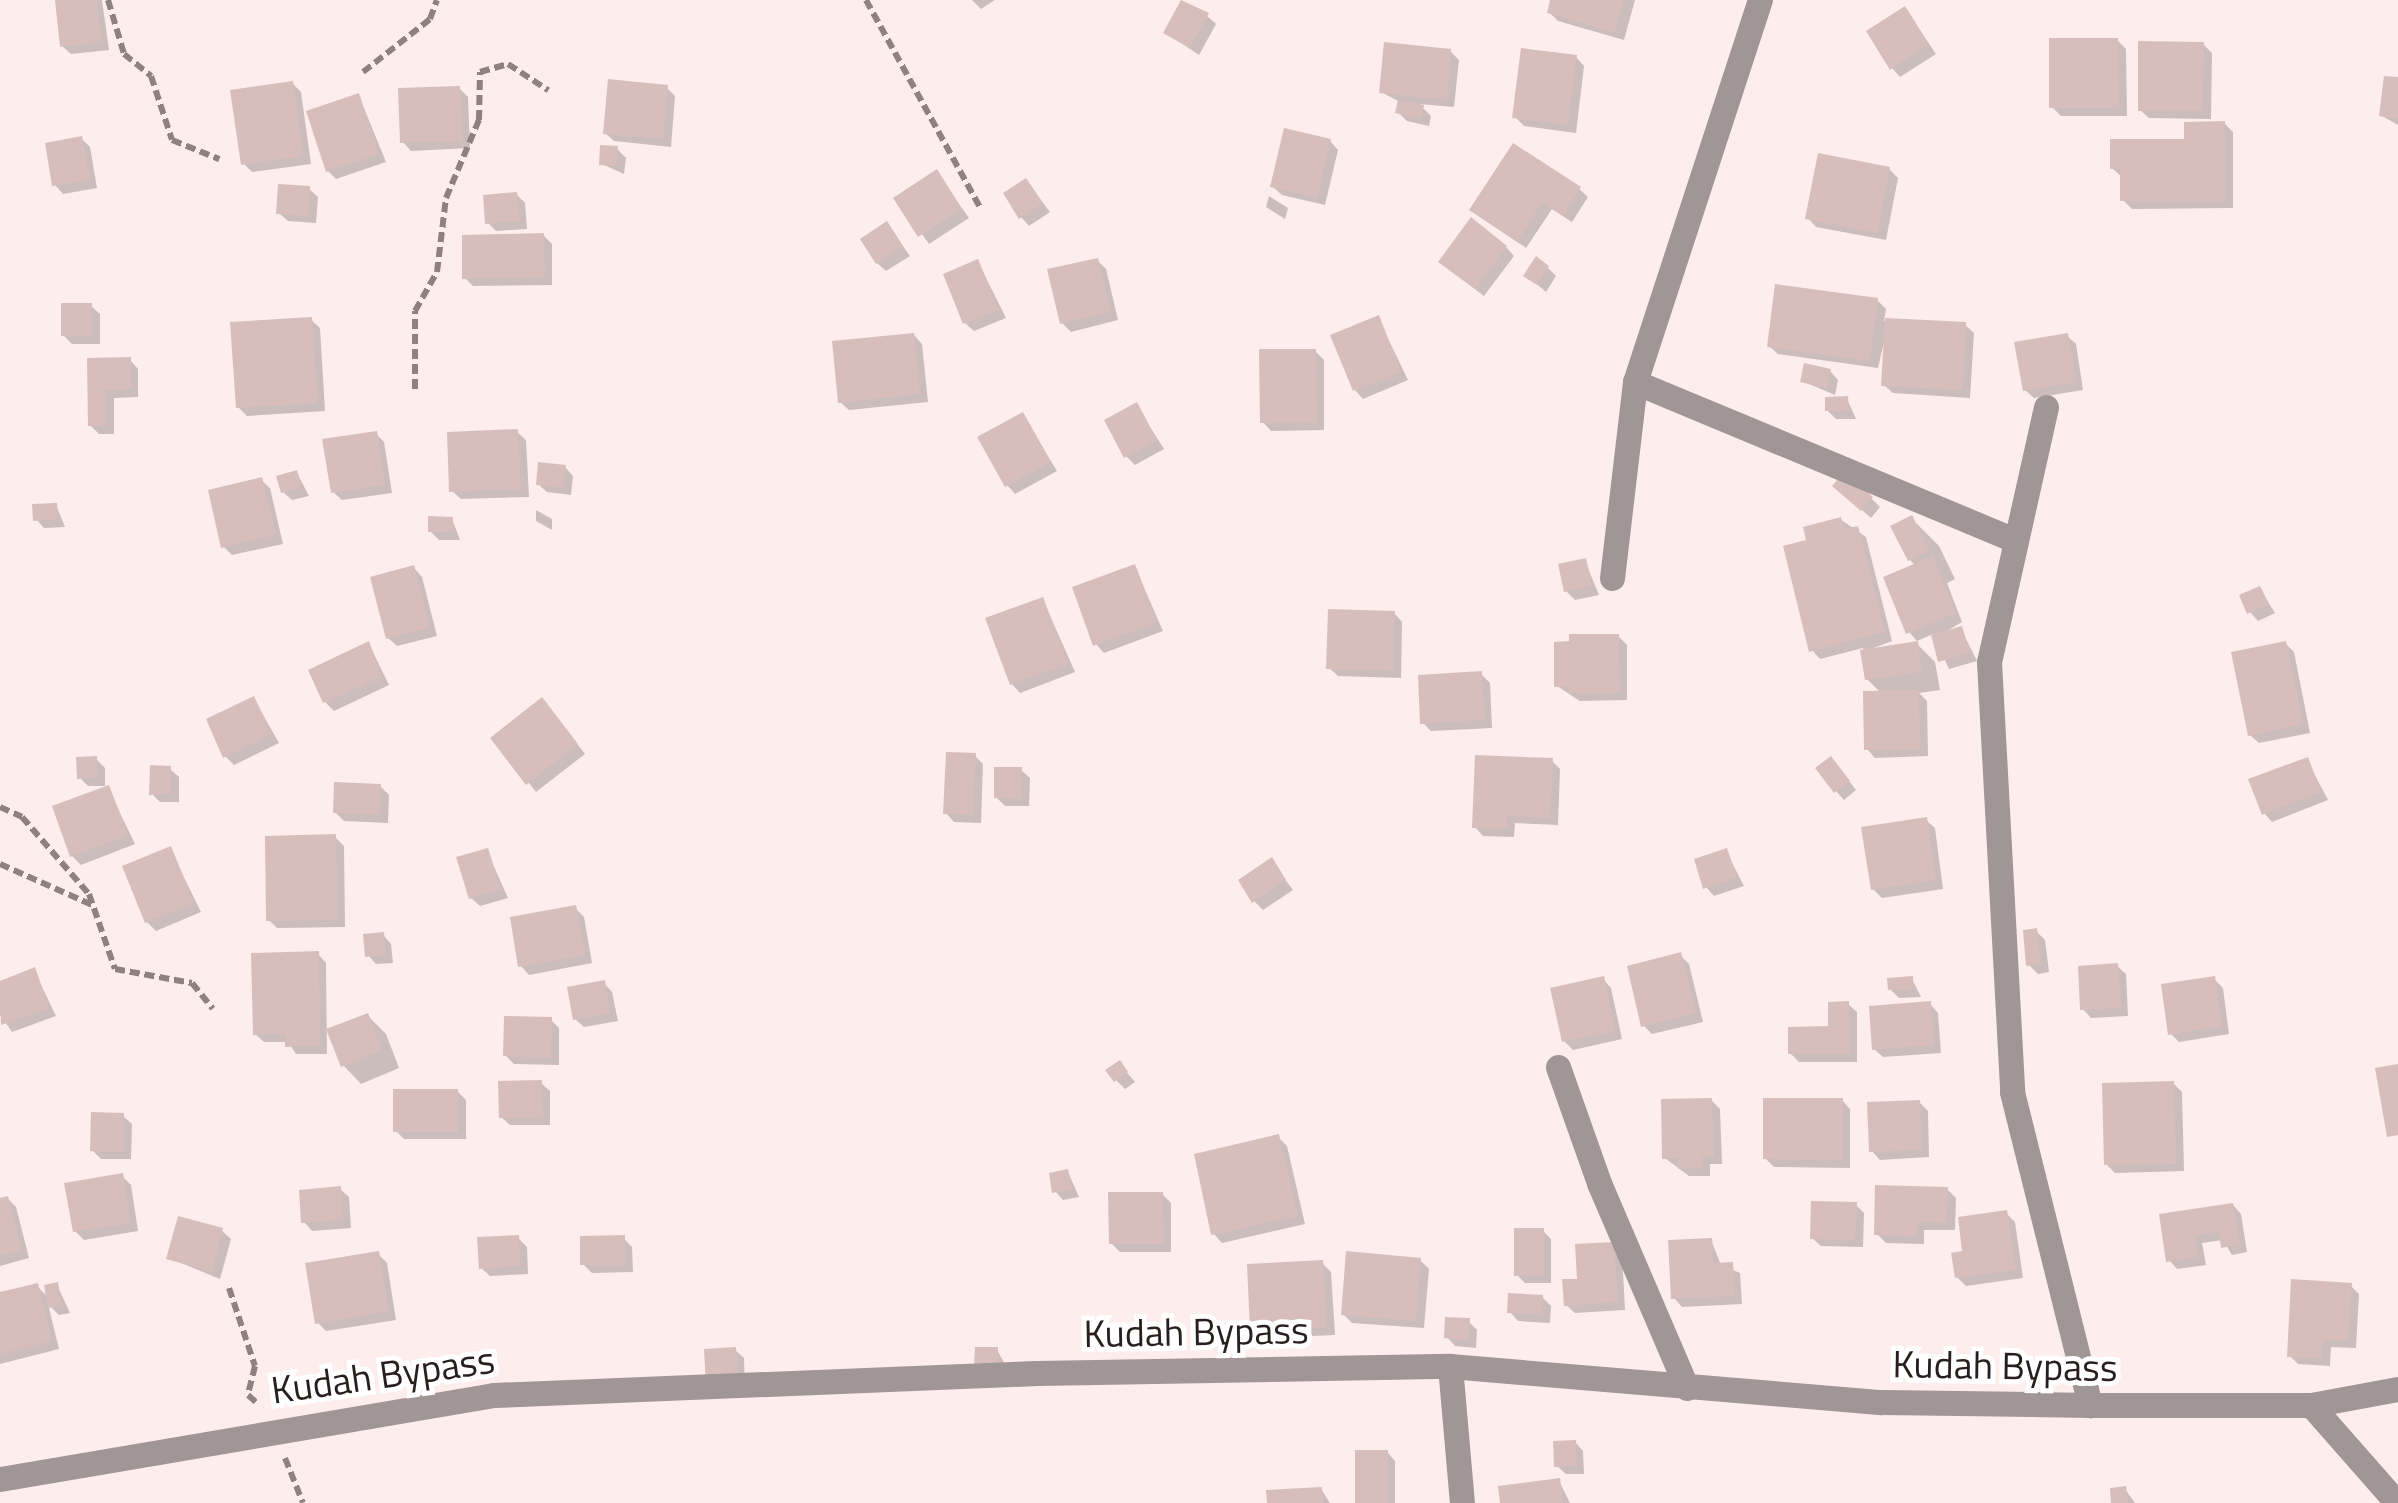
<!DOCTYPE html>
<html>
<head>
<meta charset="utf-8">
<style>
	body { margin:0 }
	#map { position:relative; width:2398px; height:1503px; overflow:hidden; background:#fdedec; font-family:"Titillium Web",sans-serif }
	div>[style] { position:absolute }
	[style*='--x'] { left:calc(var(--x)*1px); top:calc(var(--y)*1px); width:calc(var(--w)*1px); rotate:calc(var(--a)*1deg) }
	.shadow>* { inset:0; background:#0003 }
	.building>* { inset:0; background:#d7bebc }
	.path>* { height:6px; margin-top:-3px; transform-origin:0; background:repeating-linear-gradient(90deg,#8e8180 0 10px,transparent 0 15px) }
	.minor>* { height:25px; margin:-12.5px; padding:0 12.5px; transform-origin:12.5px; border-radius:12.5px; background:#a09695 }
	span { translate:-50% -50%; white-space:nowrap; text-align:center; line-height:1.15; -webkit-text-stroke:10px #fff; paint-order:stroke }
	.street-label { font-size:38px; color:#271e1d }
</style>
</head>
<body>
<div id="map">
	<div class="shadow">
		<div style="clip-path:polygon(57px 0,102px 0,109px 50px,71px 54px,62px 46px)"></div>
		<div style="clip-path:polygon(972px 0,995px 0,981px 9px)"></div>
		<div style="clip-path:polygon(1553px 0,1635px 0,1624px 40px,1558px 21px,1550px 13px)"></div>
		<div style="clip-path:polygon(1905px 9px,1936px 54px,1900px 77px,1892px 68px)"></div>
		<div style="clip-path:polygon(1207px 16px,1216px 24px,1199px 55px,1166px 33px)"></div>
		<div style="clip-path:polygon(2117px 40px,2126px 49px,2127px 116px,2061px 116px,2052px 107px)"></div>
		<div style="clip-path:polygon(2203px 44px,2212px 53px,2211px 119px,2149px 118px,2140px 110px)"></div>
		<div style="clip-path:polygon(1450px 51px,1459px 60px,1454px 107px,1419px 104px,1431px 116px,1429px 126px,1407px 121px,1398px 112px,1400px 102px,1381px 92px)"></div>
		<div style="clip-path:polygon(1576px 57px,1584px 66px,1576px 133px,1524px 126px,1515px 117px)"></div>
		<div style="clip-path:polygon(2398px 80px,2398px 125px,2382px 116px)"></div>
		<div style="clip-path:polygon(292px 83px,301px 92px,311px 164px,252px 172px,244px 164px)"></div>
		<div style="clip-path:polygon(459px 88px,468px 97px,470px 148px,411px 151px,403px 142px)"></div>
		<div style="clip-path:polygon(667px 88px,675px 96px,671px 147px,614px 141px,605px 133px)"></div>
		<div style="clip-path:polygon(359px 96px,386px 162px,336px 179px,328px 171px)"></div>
		<div style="clip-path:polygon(2224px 123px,2233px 132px,2233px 208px,2132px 209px,2123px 200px,2121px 176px,2112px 168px)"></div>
		<div style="clip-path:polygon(81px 138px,90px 147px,97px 188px,63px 194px,55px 185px)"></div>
		<div style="clip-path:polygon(1330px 141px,1338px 150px,1325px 205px,1282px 195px,1273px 187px)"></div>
		<div style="clip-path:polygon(617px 149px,626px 158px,624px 174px,602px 164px)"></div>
		<div style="clip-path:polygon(1889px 169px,1898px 178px,1886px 240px,1816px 227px,1808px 218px)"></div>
		<div style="clip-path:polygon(937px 173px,969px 218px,929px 244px,897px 199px)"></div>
		<div style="clip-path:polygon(1026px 181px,1050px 212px,1029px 226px,1021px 217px)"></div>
		<div style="clip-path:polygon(309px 189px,318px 197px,316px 223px,288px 221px,279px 213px)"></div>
		<div style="clip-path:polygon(1579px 189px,1588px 197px,1572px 222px,1552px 209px,1526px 248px,1472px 210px)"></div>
		<div style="clip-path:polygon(516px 194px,525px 203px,527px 229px,496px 231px,488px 223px)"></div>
		<div style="clip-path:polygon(1269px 196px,1288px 208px,1285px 219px,1266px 207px)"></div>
		<div style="clip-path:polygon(887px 224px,910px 256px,886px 271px,877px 263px)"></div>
		<div style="clip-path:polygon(543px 235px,552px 244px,552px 285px,473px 286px,465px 278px)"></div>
		<div style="clip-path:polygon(1506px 247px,1514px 256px,1484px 296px,1450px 270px)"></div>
		<div style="clip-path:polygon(1097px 260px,1106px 269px,1118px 320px,1071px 332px,1062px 323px)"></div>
		<div style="clip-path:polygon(978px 262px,1006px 318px,974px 331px,965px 323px)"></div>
		<div style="clip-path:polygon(1548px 268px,1556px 276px,1546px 292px,1526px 275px)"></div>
		<div style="clip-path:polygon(1877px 300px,1886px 309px,1884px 321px,1965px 325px,1974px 333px,1970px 398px,1893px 393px,1884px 385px,1886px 334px,1878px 368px,1778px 354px,1769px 346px)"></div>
		<div style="clip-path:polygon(91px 306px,100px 314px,100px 344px,72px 344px,63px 335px)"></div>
		<div style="clip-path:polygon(1378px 318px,1408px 380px,1363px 399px,1355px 390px)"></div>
		<div style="clip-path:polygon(311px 320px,320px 328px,325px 411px,247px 416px,238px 407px)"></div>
		<div style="clip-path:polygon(914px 335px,922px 344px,928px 402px,849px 410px,840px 402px)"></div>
		<div style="clip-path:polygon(2067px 336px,2076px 344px,2083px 390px,2034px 398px,2025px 390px)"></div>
		<div style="clip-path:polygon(1315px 351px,1324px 360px,1324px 430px,1271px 431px,1263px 422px)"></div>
		<div style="clip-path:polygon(130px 360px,138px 369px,138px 397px,114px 398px,114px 434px,99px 434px,90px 425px,90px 361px)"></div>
		<div style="clip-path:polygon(1830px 371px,1838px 380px,1835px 395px,1802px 381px)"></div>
		<div style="clip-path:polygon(1847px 399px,1856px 419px,1836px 419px,1827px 410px)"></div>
		<div style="clip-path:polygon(1136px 405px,1164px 449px,1135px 465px,1126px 456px)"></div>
		<div style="clip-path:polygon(1023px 415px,1057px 471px,1015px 494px,1007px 485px)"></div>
		<div style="clip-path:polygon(517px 432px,526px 440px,529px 497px,461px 499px,452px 491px)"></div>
		<div style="clip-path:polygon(376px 434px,384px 442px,392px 493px,342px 500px,333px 492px)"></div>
		<div style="clip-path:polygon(565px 467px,573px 476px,571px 495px,547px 492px,538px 484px)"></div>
		<div style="clip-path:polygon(297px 473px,309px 496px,292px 500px,283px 492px)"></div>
		<div style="clip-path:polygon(261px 480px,270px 488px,283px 544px,232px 555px,224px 547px)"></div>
		<div style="clip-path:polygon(1844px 494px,1872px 499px,1880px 507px,1871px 518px)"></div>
		<div style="clip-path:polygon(56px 505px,65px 527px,44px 528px,36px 519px)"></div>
		<div style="clip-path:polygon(536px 510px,552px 519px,552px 530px,536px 521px)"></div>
		<div style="clip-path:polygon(1911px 518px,1939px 546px,1955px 579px,1947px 583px,1962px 622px,1942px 634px,1961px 629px,1977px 661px,1949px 669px,1933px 634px,1917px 641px,1909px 632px,1916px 566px,1910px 560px)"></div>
		<div style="clip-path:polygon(452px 519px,460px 540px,439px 540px,430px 531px)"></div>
		<div style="clip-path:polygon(1840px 519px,1866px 537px,1892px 641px,1863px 652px,1917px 644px,1935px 662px,1940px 690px,1919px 693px,1927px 701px,1928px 756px,1875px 758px,1867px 749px,1881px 693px,1867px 679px,1863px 648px,1820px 659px,1812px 650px,1809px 542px)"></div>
		<div style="clip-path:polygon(1585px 561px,1599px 595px,1575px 600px,1566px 591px)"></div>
		<div style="clip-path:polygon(1135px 567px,1163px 631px,1104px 653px,1096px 644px)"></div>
		<div style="clip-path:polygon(414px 568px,422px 577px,437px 636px,397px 646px,388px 638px)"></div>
		<div style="clip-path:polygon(2260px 589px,2275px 613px,2258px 621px,2250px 612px)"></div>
		<div style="clip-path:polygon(1043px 600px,1075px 672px,1020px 693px,1012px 684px)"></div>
		<div style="clip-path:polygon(1394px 613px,1402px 622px,1401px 678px,1338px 676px,1329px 668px)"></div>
		<div style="clip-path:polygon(1618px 636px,1627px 645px,1627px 700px,1580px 701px,1557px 686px)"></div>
		<div style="clip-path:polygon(2285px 643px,2294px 652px,2310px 733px,2259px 743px,2250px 735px)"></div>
		<div style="clip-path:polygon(369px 644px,389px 685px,334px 711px,325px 702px)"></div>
		<div style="clip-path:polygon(1481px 674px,1490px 683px,1492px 728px,1431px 731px,1423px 723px)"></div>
		<div style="clip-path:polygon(254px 699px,279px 743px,234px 765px,225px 756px)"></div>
		<div style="clip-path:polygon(550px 709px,585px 754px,536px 792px,493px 738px)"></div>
		<div style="clip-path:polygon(975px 756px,983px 764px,981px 823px,954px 822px,946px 813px)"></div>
		<div style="clip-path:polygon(96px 759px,105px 768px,105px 786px,88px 786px,80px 778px)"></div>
		<div style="clip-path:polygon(1551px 760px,1560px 769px,1558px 825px,1515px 823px,1514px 837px,1483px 836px,1475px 827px)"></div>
		<div style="clip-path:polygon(2307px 760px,2328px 800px,2272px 822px,2264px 813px)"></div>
		<div style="clip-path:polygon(1839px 768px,1856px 790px,1844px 800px,1836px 791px)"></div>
		<div style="clip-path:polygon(170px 769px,179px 777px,179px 802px,160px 802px,152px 794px)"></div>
		<div style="clip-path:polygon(1021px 770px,1030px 778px,1029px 806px,1005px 806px,996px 797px)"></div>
		<div style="clip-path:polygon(380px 786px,389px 795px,388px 823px,344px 821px,335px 812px)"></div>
		<div style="clip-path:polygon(108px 788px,135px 844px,81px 865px,72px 856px)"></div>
		<div style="clip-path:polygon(1926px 820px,1935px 828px,1943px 889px,1882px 898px,1873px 889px)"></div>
		<div style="clip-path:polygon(335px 837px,344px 846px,345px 927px,277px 928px,269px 920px)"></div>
		<div style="clip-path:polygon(170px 849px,201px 912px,156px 931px,147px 922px)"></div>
		<div style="clip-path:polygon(487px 851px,508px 898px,480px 906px,471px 898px)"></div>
		<div style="clip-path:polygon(1726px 851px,1744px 886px,1714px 896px,1706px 887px)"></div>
		<div style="clip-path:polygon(1271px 861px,1293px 890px,1263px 910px,1254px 901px)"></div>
		<div style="clip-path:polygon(575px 908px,584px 917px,592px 963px,529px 975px,521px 966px)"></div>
		<div style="clip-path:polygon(2036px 931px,2045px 940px,2049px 972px,2038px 974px,2029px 965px)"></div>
		<div style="clip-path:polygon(383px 935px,391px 944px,393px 963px,376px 964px,368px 955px)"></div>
		<div style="clip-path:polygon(318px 954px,326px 963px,327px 1054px,296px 1054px,288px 1042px,264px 1042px,255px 1034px)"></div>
		<div style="clip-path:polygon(1680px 955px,1689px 964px,1703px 1022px,1652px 1034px,1644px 1026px)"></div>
		<div style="clip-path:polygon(2117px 966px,2126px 974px,2128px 1016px,2091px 1018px,2083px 1009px)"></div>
		<div style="clip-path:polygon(34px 970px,56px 1016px,12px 1032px,0 1015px,0 983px)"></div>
		<div style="clip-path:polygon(1603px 979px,1611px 988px,1622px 1039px,1573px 1050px,1564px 1041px)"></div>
		<div style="clip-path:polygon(1912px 979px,1921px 997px,1899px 998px,1890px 989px)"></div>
		<div style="clip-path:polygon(2214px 979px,2223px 988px,2229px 1034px,2179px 1042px,2170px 1033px)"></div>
		<div style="clip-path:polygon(604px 983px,612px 992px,618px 1021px,584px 1027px,575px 1019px)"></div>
		<div style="clip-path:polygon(1848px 1004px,1857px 1012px,1857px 1062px,1799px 1062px,1790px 1053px,1831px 1029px)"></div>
		<div style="clip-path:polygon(1930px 1004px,1938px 1013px,1941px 1053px,1883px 1057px,1874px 1049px)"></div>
		<div style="clip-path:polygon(368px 1016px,386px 1034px,399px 1068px,361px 1084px,343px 1065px)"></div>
		<div style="clip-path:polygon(551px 1020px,559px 1028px,559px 1065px,514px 1064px,505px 1055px)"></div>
		<div style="clip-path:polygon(1119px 1063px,1135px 1082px,1125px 1089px,1116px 1080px)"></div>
		<div style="clip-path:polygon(541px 1083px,550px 1091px,550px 1125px,510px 1125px,501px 1117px)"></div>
		<div style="clip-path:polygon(2173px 1083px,2182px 1092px,2184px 1171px,2115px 1173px,2106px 1164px)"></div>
		<div style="clip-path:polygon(457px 1091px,466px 1100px,466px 1139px,404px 1139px,396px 1131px)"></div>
		<div style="clip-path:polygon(1711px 1100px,1720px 1109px,1722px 1164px,1710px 1164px,1710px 1176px,1689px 1176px,1665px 1158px)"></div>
		<div style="clip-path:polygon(1842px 1100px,1850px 1109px,1850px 1168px,1774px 1167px,1765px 1158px)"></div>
		<div style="clip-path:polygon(1919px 1102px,1928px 1111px,1929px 1157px,1880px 1160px,1872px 1151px)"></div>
		<div style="clip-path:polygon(123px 1116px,132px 1124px,131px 1159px,101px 1159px,92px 1150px)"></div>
		<div style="clip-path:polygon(1278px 1137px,1287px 1146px,1305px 1224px,1222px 1243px,1214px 1234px)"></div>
		<div style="clip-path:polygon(1068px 1172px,1079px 1197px,1063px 1200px,1055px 1191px)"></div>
		<div style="clip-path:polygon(122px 1176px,131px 1185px,138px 1231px,84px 1240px,75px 1231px)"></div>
		<div style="clip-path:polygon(340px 1189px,349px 1197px,351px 1228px,312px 1231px,304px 1222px)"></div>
		<div style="clip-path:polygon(1947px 1189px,1956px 1198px,1955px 1230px,1924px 1230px,1924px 1244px,1886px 1243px,1877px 1234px)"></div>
		<div style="clip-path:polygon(1162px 1194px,1171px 1203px,1171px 1252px,1120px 1252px,1111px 1243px)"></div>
		<div style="clip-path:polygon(7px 1198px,16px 1207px,29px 1258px,0 1266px,0 1200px)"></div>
		<div style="clip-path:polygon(1856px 1205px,1864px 1213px,1863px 1247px,1821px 1246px,1812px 1238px)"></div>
		<div style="clip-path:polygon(2233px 1205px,2241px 1214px,2247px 1252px,2232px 1255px,2223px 1240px,2202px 1243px,2206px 1265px,2177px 1269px,2169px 1260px,2162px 1216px)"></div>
		<div style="clip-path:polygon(2006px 1213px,2015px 1222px,2023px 1278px,1966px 1286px,1957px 1277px,1965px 1253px)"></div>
		<div style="clip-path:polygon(222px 1231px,231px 1239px,220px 1279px,169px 1258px)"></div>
		<div style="clip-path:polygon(1543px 1231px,1551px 1239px,1551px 1283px,1525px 1283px,1517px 1275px)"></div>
		<div style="clip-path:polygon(518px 1238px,527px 1247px,528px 1274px,490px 1276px,481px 1268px)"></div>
		<div style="clip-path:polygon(623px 1238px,632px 1247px,633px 1272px,592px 1273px,583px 1264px)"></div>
		<div style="clip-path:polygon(1711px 1240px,1721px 1265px,1740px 1273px,1742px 1304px,1682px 1307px,1674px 1298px)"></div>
		<div style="clip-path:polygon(1613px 1244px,1622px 1253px,1625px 1310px,1575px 1313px,1566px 1305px)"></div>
		<div style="clip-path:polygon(378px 1254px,387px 1263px,396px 1320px,326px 1331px,317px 1322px)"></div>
		<div style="clip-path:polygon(1420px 1260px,1429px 1269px,1424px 1328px,1352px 1323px,1343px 1314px)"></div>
		<div style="clip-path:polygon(1322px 1263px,1331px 1272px,1335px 1335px,1261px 1338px,1252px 1330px)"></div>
		<div style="clip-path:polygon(57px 1285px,70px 1313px,59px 1315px,48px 1304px,59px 1349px,0 1364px,0 1295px,37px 1286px,49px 1298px)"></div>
		<div style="clip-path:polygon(2350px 1285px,2359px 1294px,2356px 1348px,2331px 1347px,2330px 1366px,2298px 1364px,2290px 1356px)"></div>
		<div style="clip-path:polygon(1542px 1297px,1551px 1306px,1550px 1323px,1518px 1321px,1510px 1312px)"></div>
		<div style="clip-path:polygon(1468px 1321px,1477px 1330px,1476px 1348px,1455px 1346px,1447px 1337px)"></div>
		<div style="clip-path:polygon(735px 1350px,744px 1358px,745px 1391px,707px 1351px)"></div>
		<div style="clip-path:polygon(997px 1350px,1006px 1366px,985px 1375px)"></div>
		<div style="clip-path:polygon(1575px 1442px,1583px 1451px,1584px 1474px,1566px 1474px,1557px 1466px)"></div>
		<div style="clip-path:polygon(1387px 1452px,1395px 1461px,1395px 1503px,1358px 1503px)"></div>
		<div style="clip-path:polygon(1559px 1481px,1570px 1503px,1502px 1503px)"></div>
		<div style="clip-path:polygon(1321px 1489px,1330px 1503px,1269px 1503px)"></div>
		<div style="clip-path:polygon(2125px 1489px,2135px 1503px,2113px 1503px)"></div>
	</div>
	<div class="building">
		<div style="clip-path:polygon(55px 0,97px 0,102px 42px,60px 47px)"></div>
		<div style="clip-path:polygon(1181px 0,1209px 13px,1190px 48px,1163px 33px)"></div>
		<div style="clip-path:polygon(1550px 0,1624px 0,1615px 33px,1547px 13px)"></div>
		<div style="clip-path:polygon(1905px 6px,1929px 44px,1890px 70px,1866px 31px)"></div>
		<div style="clip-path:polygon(2049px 38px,2118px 38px,2119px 108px,2049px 108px)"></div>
		<div style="clip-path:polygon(2138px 41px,2204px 42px,2203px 111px,2138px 111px)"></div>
		<div style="clip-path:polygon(1384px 42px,1451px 49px,1447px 100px,1379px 93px)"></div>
		<div style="clip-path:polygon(1521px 48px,1577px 55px,1568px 125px,1512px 118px)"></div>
		<div style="clip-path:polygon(2384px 76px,2398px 77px,2398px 119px,2379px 116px)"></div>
		<div style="clip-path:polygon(608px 79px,668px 85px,663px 139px,603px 134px)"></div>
		<div style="clip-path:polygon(293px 81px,303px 156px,241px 165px,230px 90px)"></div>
		<div style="clip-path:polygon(460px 86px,463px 141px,400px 143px,398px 88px)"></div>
		<div style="clip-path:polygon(359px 93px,379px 154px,326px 172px,306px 111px)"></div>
		<div style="clip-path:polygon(1398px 100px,1424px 105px,1421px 119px,1395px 113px)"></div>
		<div style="clip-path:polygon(2225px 121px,2226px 201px,2120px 201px,2120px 169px,2110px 169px,2110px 139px,2184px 139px,2184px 122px)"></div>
		<div style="clip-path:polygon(1284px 128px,1331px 139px,1317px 198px,1270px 187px)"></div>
		<div style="clip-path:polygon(82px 136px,90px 180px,52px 186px,45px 143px)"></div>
		<div style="clip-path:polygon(1513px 143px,1581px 187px,1563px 216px,1542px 202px,1517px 242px,1469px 210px)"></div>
		<div style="clip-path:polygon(600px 145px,618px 146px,616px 166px,599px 165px)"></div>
		<div style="clip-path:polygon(1818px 153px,1890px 167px,1878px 233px,1805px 219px)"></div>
		<div style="clip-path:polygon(937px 169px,962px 209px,918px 237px,893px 198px)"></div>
		<div style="clip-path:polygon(1026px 178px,1043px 203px,1019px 219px,1003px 193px)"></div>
		<div style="clip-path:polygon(278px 184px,310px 186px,308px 216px,276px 214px)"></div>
		<div style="clip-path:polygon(517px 192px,520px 221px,485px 224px,483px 195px)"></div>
		<div style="clip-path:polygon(1471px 217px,1507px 246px,1475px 289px,1438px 262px)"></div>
		<div style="clip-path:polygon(887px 221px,903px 246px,876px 264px,860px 239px)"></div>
		<div style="clip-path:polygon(544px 233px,545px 277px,462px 279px,462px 235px)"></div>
		<div style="clip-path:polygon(1536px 256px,1549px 266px,1537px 285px,1523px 276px)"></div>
		<div style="clip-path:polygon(1098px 258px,1111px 312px,1060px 324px,1047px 269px)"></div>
		<div style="clip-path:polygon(978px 259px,999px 310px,963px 324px,943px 274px)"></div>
		<div style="clip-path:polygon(1775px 284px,1878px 298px,1870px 361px,1767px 347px)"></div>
		<div style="clip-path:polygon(61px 303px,92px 303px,92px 336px,61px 336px)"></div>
		<div style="clip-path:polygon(1379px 315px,1401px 372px,1353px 391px,1330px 335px)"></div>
		<div style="clip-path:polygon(312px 317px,318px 403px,236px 408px,230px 322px)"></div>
		<div style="clip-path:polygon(1885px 318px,1966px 322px,1963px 390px,1881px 386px)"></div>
		<div style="clip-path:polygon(914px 333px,920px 394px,838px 403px,832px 341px)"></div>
		<div style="clip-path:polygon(2068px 333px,2076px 382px,2023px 391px,2014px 342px)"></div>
		<div style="clip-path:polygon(1259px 349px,1316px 349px,1317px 423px,1260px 423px)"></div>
		<div style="clip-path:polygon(131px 357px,131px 389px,106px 390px,106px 426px,88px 426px,87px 358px)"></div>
		<div style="clip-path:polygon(1804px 363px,1831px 369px,1827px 388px,1800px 382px)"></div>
		<div style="clip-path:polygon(1848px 396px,1849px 411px,1825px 411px,1825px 397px)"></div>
		<div style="clip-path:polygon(1137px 402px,1157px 440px,1124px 458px,1104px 420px)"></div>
		<div style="clip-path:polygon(1023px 412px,1051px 462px,1005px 487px,977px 437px)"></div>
		<div style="clip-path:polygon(518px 429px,521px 489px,449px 492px,447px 432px)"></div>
		<div style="clip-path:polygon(377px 431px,385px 485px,331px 493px,322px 439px)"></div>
		<div style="clip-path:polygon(538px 462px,566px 465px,563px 488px,536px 485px)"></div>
		<div style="clip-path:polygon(297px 470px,302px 487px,281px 493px,276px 476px)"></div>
		<div style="clip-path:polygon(1844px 472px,1873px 497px,1861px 511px,1832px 486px)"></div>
		<div style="clip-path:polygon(262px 477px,276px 535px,221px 548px,208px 490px)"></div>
		<div style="clip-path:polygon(57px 503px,58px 519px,33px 521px,32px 504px)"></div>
		<div style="clip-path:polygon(1912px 515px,1929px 551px,1908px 561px,1890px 526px)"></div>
		<div style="clip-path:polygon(428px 516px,453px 517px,453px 532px,428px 532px)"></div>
		<div style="clip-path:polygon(1841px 517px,1844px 529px,1858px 526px,1885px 632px,1809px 652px,1783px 546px,1806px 540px,1803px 527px)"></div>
		<div style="clip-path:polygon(1933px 556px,1956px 613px,1906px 634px,1883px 577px)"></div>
		<div style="clip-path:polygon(1586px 558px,1592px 586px,1564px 592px,1558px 564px)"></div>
		<div style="clip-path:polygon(1135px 564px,1157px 622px,1093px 646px,1072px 587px)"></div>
		<div style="clip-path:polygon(414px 565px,430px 627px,386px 639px,370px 577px)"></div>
		<div style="clip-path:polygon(2260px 586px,2269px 604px,2247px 614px,2239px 595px)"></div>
		<div style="clip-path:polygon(1043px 597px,1068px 664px,1010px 685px,985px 618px)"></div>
		<div style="clip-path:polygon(1328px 609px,1395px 611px,1393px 671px,1326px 669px)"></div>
		<div style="clip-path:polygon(1962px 626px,1970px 653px,1938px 662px,1931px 635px)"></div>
		<div style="clip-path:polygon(1569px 634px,1619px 634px,1620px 693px,1569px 693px,1569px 687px,1554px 687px,1554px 642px,1569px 641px)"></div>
		<div style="clip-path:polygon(369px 641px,382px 677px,323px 703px,308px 670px)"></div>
		<div style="clip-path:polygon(1918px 641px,1922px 672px,1865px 680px,1860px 650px)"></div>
		<div style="clip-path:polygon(2286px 641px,2303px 724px,2248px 736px,2231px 652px)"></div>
		<div style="clip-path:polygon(1482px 671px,1485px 720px,1420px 724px,1418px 675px)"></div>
		<div style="clip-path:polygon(1919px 690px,1920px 749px,1864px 750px,1863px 691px)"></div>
		<div style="clip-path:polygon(254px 696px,272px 734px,223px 758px,206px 719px)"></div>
		<div style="clip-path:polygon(542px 697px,578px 744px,526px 785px,490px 738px)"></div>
		<div style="clip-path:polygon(946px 752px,976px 753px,973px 815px,943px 814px)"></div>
		<div style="clip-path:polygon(1475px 755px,1553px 758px,1550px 818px,1507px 816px,1507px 829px,1472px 828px)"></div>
		<div style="clip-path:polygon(97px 756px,98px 778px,77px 779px,76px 757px)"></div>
		<div style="clip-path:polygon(1831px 756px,1850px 781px,1834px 793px,1815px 768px)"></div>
		<div style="clip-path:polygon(2308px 757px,2321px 792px,2262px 815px,2248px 779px)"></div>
		<div style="clip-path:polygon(150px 765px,171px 766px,171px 794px,149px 795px)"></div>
		<div style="clip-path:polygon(994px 767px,1022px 767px,1021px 799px,994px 798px)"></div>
		<div style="clip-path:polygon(334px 782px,381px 784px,380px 815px,333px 813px)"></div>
		<div style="clip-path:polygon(109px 785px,128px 835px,70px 857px,52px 806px)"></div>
		<div style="clip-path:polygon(1927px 817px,1936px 880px,1871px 890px,1861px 827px)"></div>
		<div style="clip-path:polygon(336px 834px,338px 920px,266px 921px,265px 836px)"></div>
		<div style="clip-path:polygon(171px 846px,194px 903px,145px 923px,122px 866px)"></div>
		<div style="clip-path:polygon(488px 848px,501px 889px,469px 899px,456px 857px)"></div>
		<div style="clip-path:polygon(1727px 848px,1737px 877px,1703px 889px,1694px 859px)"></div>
		<div style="clip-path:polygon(1272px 857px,1286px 880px,1252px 903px,1238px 880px)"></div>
		<div style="clip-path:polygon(576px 905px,585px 955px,518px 967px,510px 917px)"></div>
		<div style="clip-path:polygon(2037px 928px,2041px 964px,2026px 966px,2023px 930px)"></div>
		<div style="clip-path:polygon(384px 932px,386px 955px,365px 957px,363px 934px)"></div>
		<div style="clip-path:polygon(319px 951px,320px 1046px,285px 1047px,285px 1034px,253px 1035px,251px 953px)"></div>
		<div style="clip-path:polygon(1681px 952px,1696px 1013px,1641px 1027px,1627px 966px)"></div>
		<div style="clip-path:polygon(2118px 963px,2121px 1008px,2080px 1010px,2078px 966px)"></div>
		<div style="clip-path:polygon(35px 967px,49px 1008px,1px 1025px,0 981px)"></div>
		<div style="clip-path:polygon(1604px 976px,1615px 1031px,1562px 1042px,1550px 988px)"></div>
		<div style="clip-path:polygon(1913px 976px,1913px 989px,1888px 990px,1887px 978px)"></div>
		<div style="clip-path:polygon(2215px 976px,2222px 1026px,2168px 1035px,2161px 984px)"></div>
		<div style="clip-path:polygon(605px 980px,610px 1013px,573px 1020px,567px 987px)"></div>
		<div style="clip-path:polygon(1849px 1001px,1850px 1054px,1788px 1054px,1788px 1027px,1828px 1026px,1828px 1002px)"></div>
		<div style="clip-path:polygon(1931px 1001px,1934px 1045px,1872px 1050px,1869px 1006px)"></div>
		<div style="clip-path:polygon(368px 1013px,382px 1050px,341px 1067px,326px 1029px)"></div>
		<div style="clip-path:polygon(504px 1016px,552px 1017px,551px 1058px,503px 1056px)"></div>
		<div style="clip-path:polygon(1120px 1060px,1128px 1072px,1114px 1082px,1105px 1070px)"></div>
		<div style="clip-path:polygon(2398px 1064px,2398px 1135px,2387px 1137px,2375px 1068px)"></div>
		<div style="clip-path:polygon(542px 1080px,543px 1117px,499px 1118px,498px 1081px)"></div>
		<div style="clip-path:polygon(2174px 1081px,2176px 1164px,2104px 1165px,2102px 1083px)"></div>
		<div style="clip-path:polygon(393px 1089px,458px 1089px,458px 1132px,393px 1132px)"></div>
		<div style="clip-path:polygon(1712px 1098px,1714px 1156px,1702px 1157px,1702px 1168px,1678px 1169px,1678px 1158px,1662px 1159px,1661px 1099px)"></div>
		<div style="clip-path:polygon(1763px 1098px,1843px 1098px,1843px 1160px,1763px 1159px)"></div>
		<div style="clip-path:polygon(1920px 1100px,1922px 1150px,1869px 1152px,1867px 1102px)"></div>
		<div style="clip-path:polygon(91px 1112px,124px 1113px,124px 1152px,90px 1151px)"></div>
		<div style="clip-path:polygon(1279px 1134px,1298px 1216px,1211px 1235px,1194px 1154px)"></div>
		<div style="clip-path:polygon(1068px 1169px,1072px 1189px,1052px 1193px,1049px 1173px)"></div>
		<div style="clip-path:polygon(123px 1173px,131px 1223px,73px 1232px,64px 1183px)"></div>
		<div style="clip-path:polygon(1875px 1185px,1948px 1187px,1947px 1223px,1917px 1222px,1917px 1236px,1874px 1235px)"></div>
		<div style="clip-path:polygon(341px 1186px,343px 1220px,301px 1223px,299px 1190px)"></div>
		<div style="clip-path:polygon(1108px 1192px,1163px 1192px,1164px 1244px,1109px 1244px)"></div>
		<div style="clip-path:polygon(8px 1196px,22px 1250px,0 1256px,0 1198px)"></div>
		<div style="clip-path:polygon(1811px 1201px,1857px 1202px,1855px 1240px,1810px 1239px)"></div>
		<div style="clip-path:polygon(2233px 1203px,2240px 1244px,2221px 1248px,2219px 1232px,2195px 1235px,2198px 1257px,2166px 1262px,2159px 1214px)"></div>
		<div style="clip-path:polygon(2007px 1210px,2016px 1270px,1955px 1278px,1951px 1253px,1962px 1251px,1958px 1217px)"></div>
		<div style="clip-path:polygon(178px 1216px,223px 1228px,212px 1272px,166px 1259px)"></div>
		<div style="clip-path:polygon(1514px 1228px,1544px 1228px,1544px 1275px,1514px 1276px)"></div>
		<div style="clip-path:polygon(519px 1235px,520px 1266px,479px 1269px,477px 1237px)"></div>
		<div style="clip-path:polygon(625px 1235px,625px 1265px,580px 1265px,580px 1236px)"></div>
		<div style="clip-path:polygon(1712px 1238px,1714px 1263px,1733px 1262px,1735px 1296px,1671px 1299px,1668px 1240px)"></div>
		<div style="clip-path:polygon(1614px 1242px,1618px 1302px,1564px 1306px,1562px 1279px,1577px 1279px,1575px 1244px)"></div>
		<div style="clip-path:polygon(379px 1251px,389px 1311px,315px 1324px,305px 1263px)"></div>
		<div style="clip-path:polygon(1346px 1251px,1421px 1258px,1416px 1321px,1341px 1315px)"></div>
		<div style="clip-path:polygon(1323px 1260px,1327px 1327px,1250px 1331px,1247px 1264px)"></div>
		<div style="clip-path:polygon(2291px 1279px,2352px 1283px,2348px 1341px,2323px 1340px,2322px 1358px,2287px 1357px)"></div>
		<div style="clip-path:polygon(58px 1282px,62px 1305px,48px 1308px,44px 1285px)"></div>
		<div style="clip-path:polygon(38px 1283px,52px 1341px,0 1354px,0 1292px)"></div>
		<div style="clip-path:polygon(1508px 1293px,1543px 1295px,1542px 1315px,1507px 1313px)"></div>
		<div style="clip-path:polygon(1445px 1317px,1470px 1318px,1468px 1340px,1444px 1338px)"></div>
		<div style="clip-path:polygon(736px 1347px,738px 1383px,706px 1385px,704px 1349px)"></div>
		<div style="clip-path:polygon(975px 1347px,998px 1347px,998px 1368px,974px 1368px)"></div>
		<div style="clip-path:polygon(1576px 1440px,1577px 1466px,1554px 1467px,1553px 1441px)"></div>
		<div style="clip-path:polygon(1355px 1450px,1388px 1450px,1388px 1503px,1355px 1503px)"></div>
		<div style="clip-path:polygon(1560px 1478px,1563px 1503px,1500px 1503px,1498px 1486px)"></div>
		<div style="clip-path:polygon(2126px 1486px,2128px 1503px,2111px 1503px,2110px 1488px)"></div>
		<div style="clip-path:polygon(1322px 1487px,1323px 1503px,1267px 1503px,1266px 1490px)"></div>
	</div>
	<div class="path">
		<div style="--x:108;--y:0;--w:56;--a:73.5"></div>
		<div style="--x:124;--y:54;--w:35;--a:39"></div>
		<div style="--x:151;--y:76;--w:67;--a:71.8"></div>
		<div style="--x:172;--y:140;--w:51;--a:22"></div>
		<div style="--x:866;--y:0;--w:236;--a:61.2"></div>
		<div style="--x:363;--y:72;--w:85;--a:-38.3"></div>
		<div style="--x:430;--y:19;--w:20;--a:-70"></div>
		<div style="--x:415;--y:389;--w:78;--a:-90"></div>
		<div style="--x:415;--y:311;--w:45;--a:-60.6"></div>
		<div style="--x:437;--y:272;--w:75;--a:-83.1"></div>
		<div style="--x:446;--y:198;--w:85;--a:-67.1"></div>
		<div style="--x:479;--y:120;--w:48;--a:-88.8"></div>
		<div style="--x:480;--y:72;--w:29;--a:-16"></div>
		<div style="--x:508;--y:64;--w:48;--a:33"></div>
		<div style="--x:0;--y:807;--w:24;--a:24"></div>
		<div style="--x:22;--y:817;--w:102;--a:49"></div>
		<div style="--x:89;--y:894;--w:79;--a:70.9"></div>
		<div style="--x:115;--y:969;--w:78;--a:10.3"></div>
		<div style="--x:192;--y:983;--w:33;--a:51"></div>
		<div style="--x:0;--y:864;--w:101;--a:24"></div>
		<div style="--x:229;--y:1288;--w:82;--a:71.6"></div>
		<div style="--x:255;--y:1366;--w:30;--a:104"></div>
		<div style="--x:248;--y:1395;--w:13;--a:42"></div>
		<div style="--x:285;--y:1458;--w:48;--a:68.2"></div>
	</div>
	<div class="minor">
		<div style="--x:1635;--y:382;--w:409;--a:22.6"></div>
		<div style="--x:2046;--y:407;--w:261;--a:102.6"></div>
		<div style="--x:1989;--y:662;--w:431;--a:86.9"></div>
		<div style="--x:2012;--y:1092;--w:323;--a:76"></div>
		<div style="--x:1612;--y:578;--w:197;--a:-83.3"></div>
		<div style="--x:1635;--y:382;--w:402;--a:-71.9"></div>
		<div style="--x:1558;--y:1067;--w:123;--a:70.5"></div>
		<div style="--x:1599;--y:1183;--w:223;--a:66.8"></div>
		<div style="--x:1450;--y:1366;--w:138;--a:85"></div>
		<div style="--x:2311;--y:1405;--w:130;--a:48.7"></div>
		<div style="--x:0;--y:1479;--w:501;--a:-9.65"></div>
		<div style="--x:494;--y:1395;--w:543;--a:-2.32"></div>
		<div style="--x:1037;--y:1373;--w:413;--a:-1"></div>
		<div style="--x:1450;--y:1366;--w:433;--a:4.8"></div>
		<div style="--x:1882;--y:1402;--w:208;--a:0.8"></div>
		<div style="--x:2090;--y:1405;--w:221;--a:0"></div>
		<div style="--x:2311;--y:1405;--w:88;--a:-10.4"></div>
	</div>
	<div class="street-label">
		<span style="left:1196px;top:1332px;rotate:-1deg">Kudah Bypass</span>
		<span style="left:2005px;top:1366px;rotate:1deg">Kudah Bypass</span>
		<span style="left:383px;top:1375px;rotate:-8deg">Kudah Bypass</span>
	</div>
</div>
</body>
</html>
